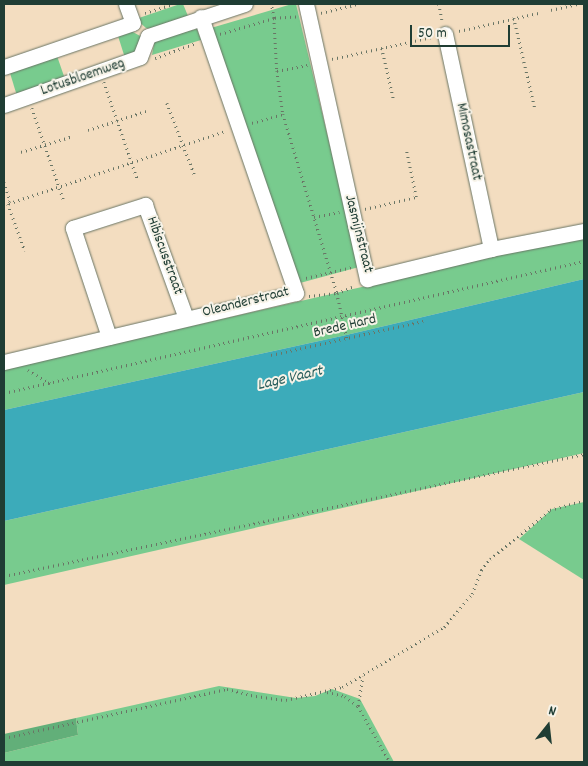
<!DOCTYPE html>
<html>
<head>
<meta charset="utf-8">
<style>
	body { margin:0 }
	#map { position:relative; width:588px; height:766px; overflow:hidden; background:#f3ddc0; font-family:Dekko,sans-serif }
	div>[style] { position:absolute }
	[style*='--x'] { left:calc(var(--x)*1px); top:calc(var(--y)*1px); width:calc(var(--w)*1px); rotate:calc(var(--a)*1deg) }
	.green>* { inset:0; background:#78cb8e }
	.forest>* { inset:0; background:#62af79 }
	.water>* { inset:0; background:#3cabba }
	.path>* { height:2.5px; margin-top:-1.25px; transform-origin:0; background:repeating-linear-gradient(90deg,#697565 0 1px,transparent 0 5px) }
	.roads { filter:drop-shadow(0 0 1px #697565) drop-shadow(0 0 1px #697565) }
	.minor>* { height:15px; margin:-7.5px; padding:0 7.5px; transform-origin:7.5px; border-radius:7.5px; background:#fff }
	span { translate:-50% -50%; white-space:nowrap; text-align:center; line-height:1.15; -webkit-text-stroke:4px #f7f3e8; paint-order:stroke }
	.street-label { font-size:15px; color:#1f3d34 }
	.water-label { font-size:16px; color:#285e5c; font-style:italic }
	.frame { position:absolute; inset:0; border:5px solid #1f3d34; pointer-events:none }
	.north { position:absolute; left:523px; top:701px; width:50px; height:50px; -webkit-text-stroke:4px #f7f3e8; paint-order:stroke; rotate:16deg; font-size:14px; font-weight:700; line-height:20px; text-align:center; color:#1f3d34 }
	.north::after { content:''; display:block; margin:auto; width:18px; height:22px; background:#1f3d34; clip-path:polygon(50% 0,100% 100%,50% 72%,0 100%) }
	.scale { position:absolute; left:410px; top:25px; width:100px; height:22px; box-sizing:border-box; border:2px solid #1f3d34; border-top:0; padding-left:6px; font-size:15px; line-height:18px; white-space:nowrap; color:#1f3d34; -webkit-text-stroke:4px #f7f3e8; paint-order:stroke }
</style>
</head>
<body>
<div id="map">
	<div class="green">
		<div style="clip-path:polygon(180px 4px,183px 4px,188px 16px,152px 29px,146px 28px,136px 19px)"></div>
		<div style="clip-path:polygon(292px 4px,296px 4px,359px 267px,300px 283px,211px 28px)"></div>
		<div style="clip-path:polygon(197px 29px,201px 40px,152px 55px,155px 39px)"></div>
		<div style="clip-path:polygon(131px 31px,142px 37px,137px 53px,125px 58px,118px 36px)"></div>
		<div style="clip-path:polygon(57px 56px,65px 79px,17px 96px,10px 73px)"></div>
		<div style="clip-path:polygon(584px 236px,584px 279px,342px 336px,4px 410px,4px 369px)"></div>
		<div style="clip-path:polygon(584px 392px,584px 453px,4px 585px,4px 521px)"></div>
		<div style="clip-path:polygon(584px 502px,584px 580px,519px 539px,552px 509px)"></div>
		<div style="clip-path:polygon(219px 686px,296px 698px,315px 696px,332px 689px,360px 699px,394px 762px,4px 762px,4px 753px,78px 735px,76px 718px)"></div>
	</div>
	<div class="forest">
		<div style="clip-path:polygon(76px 718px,78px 735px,4px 753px,4px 734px)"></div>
	</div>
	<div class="water">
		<div style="clip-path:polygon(584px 279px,584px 392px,4px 521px,4px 410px,342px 336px)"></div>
	</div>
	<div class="path">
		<div style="--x:439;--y:4;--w:16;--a:79"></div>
		<div style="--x:551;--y:10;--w:28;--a:-13"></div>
		<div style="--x:145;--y:13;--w:28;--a:-18"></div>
		<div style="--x:321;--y:13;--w:36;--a:-14"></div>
		<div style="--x:296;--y:17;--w:22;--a:177"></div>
		<div style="--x:274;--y:18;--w:53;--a:86.8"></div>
		<div style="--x:277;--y:71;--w:43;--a:82.1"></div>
		<div style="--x:283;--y:114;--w:187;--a:73.2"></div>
		<div style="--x:337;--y:293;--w:46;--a:77.5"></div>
		<div style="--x:514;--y:18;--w:92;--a:76.9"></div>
		<div style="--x:459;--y:31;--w:81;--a:-12.8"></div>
		<div style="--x:220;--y:34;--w:56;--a:-16.5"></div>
		<div style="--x:274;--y:18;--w:14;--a:-102"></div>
		<div style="--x:382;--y:48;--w:54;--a:77.2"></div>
		<div style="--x:155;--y:58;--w:44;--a:-20.1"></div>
		<div style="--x:332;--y:59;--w:102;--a:-12.4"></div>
		<div style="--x:277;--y:71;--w:31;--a:-11"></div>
		<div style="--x:104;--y:82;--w:102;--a:71"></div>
		<div style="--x:167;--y:103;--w:78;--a:69"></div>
		<div style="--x:32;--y:108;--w:98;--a:71"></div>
		<div style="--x:252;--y:123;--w:32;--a:-16"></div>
		<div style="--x:88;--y:130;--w:61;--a:-18.1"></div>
		<div style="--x:21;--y:152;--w:54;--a:-17.1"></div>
		<div style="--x:4;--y:182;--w:20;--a:72"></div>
		<div style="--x:10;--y:201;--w:4;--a:124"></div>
		<div style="--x:8;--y:204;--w:50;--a:70.1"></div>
		<div style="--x:4;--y:205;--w:233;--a:-18.5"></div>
		<div style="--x:365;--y:209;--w:52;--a:-13.2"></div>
		<div style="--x:416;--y:197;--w:49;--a:-101.8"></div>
		<div style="--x:314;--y:217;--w:26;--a:-11"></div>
		<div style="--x:306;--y:278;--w:47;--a:-13.4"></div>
		<div style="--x:309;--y:296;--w:28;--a:-6"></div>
		<div style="--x:337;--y:293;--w:19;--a:-21"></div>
		<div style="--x:271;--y:355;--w:156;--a:-12.6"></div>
		<div style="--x:28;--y:370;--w:26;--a:31"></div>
		<div style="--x:4;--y:393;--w:595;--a:-12.82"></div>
		<div style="--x:4;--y:576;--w:593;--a:-11.88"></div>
		<div style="--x:327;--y:692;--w:18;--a:13"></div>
		<div style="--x:345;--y:696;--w:16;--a:38"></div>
		<div style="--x:358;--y:706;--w:64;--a:60.3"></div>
		<div style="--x:358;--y:706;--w:30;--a:-81"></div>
		<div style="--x:4;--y:738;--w:228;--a:-12.4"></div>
		<div style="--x:227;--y:689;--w:30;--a:14"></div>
		<div style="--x:256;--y:696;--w:30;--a:8"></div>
		<div style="--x:286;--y:700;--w:57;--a:-13.1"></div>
		<div style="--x:342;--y:687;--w:118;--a:-30.5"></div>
		<div style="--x:444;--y:627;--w:43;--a:-49.7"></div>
		<div style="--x:472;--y:594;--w:26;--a:-69"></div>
		<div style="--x:481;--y:570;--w:14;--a:-51"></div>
		<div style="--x:490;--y:559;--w:77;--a:-39.2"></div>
		<div style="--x:550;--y:510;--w:35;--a:-16"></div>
	</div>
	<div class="roads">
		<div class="minor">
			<div style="--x:126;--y:4;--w:20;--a:70"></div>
			<div style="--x:306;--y:4;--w:282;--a:77.5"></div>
			<div style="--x:367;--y:279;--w:128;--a:-13.6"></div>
			<div style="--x:491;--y:249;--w:95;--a:-11"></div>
			<div style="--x:445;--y:34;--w:220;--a:77.9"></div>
			<div style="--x:148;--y:36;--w:102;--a:-18.3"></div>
			<div style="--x:4;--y:67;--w:136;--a:-18.8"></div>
			<div style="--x:4;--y:105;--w:144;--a:-19.4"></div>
			<div style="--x:140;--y:57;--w:22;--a:-69"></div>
			<div style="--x:109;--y:337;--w:115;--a:-108.3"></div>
			<div style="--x:73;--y:228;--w:76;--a:-17.7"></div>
			<div style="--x:145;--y:205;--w:120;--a:70.1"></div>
			<div style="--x:4;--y:362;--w:300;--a:-13.3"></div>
			<div style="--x:296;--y:293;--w:292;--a:-109"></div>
		</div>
	</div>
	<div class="street-label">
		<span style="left:83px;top:78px;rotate:-19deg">Lotusbloemweg</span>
		<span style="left:468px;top:142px;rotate:78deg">Mimosastraat</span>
		<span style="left:358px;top:234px;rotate:76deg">Jasmijnstraat</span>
		<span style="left:164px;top:256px;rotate:70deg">Hibiscusstraat</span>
		<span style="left:246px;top:303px;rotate:-14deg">Oleanderstraat</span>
		<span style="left:345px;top:327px;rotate:-13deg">Brede Hard</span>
	</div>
	<div class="water-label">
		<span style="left:290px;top:379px;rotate:-13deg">Lage Vaart</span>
	</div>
	<div class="frame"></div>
	<div class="north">N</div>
	<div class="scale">50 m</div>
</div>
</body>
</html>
